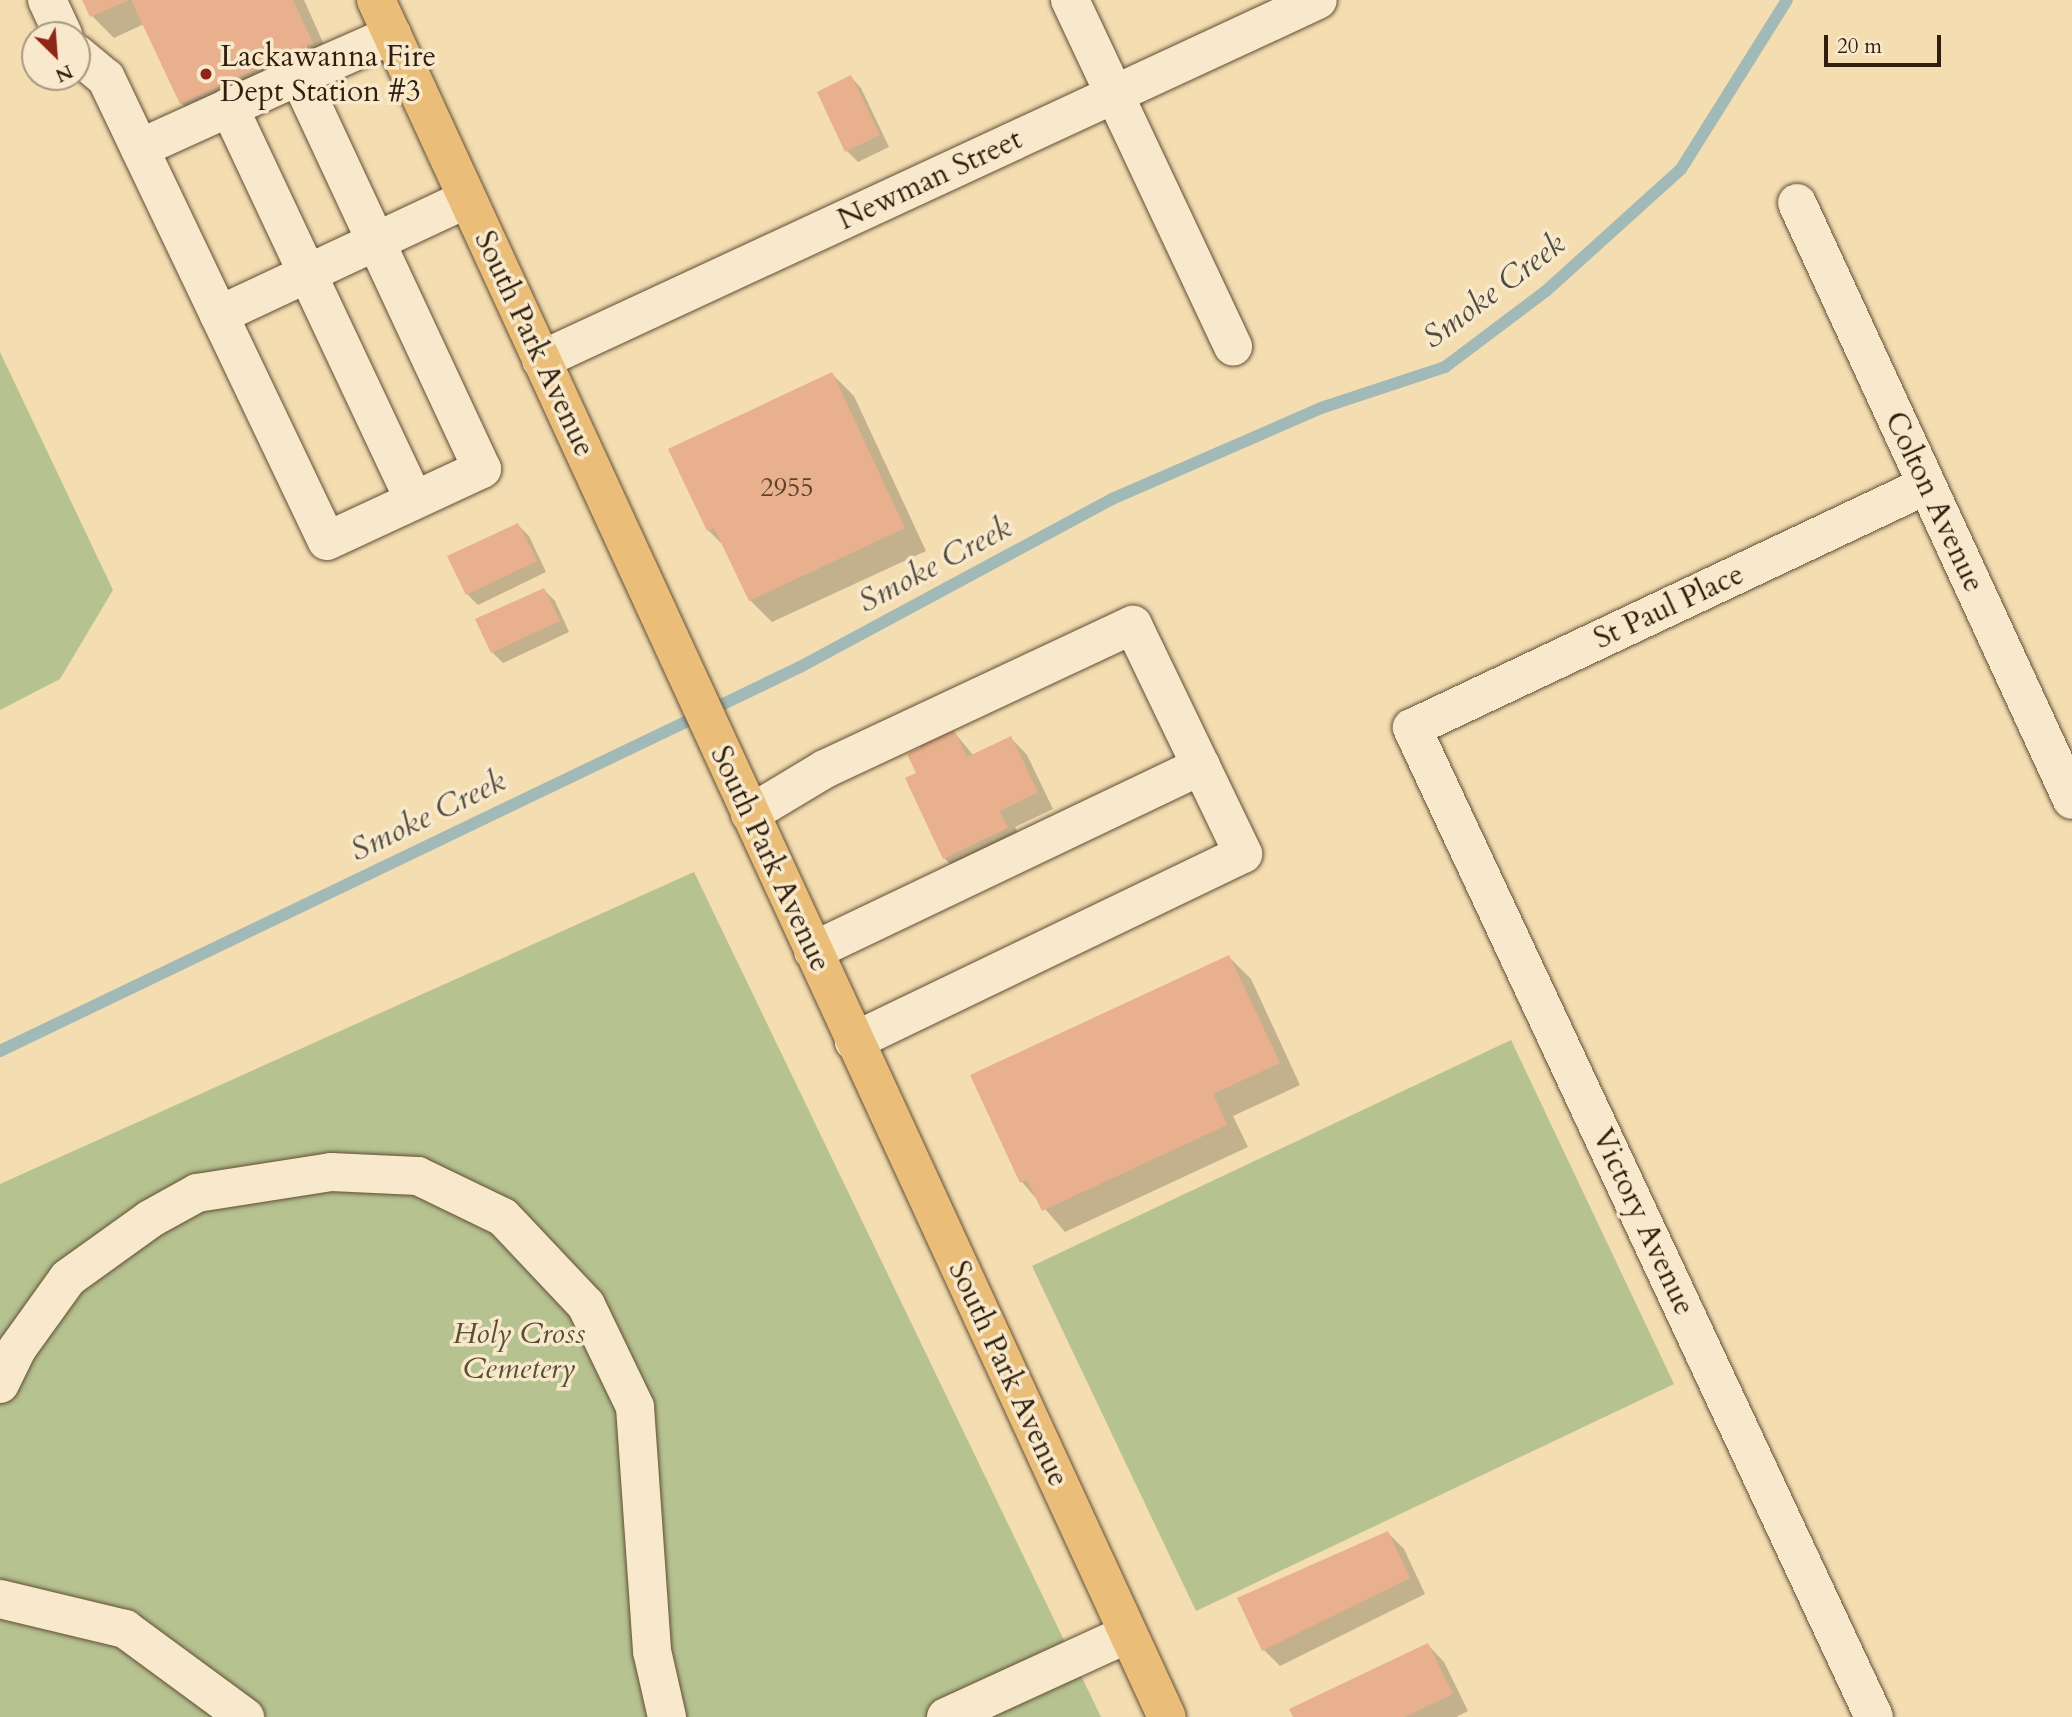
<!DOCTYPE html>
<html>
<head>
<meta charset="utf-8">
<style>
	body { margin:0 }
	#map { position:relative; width:2072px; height:1717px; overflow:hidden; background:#f4ddb1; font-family:Cardo,serif }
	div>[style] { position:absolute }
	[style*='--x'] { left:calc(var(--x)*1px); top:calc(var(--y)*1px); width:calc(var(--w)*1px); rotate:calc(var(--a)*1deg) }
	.green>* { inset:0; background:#b6c28f }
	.shadow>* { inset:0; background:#0003 }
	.stream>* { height:12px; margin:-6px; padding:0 6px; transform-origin:6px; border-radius:6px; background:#a1b9b7 }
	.building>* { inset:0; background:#e9b08d }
	.roads { filter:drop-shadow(0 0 2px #614e37) drop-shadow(0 0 2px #614e37) }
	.minor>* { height:38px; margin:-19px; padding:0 19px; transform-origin:19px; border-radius:19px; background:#f8e9cc }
	.major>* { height:38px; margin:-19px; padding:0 19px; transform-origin:19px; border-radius:19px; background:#eabe78 }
	.dots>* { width:19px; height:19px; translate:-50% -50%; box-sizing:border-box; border:4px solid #f8e9cc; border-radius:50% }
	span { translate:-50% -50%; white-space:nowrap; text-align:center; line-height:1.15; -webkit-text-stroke:7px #f8e9cc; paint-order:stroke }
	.number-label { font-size:26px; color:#5e422e }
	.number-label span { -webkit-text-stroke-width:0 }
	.poi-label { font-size:30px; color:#301e0e }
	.left { translate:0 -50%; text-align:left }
	.street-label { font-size:30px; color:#301e0e }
	.park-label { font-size:30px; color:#584f35; font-style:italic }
	.water-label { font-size:32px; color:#524c41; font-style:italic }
	.north { position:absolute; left:21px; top:21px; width:70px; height:70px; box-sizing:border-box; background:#f8e9cc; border:2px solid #a89880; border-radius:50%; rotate:155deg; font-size:19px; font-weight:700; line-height:28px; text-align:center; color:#301e0e }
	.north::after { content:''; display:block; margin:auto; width:24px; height:32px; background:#8f2418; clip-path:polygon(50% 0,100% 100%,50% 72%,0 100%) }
	.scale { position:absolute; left:1824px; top:35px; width:117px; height:32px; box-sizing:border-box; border:4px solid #301e0e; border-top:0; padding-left:9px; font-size:21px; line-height:24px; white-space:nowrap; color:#301e0e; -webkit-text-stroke:5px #f8e9cc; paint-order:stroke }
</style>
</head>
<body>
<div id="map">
	<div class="green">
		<div style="clip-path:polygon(0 352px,113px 590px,60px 679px,0 710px)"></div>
		<div style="clip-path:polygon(694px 872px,1101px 1717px,0 1717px,0 1184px)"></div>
		<div style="clip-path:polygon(1511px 1040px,1674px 1384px,1196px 1611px,1032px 1266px)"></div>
	</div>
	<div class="shadow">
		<div style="clip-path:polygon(84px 0,304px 0,333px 65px,203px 125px,181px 103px,144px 24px,114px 38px,92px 16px)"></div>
		<div style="clip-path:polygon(851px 77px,861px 88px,889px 147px,858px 162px,847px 151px,819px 93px)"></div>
		<div style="clip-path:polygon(832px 374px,854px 396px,926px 551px,772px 622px,750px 600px,726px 548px,708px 530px)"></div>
		<div style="clip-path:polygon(518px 525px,529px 536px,546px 572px,478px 605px,467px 594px)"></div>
		<div style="clip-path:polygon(544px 590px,555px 601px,569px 632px,503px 663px,492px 652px)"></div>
		<div style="clip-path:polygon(954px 732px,973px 755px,1011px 738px,1027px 755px,1053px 809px,1015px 827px,1023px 845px,961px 874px,944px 858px,918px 774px,932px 742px)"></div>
		<div style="clip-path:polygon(1229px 957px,1251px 979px,1300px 1085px,1233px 1116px,1248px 1147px,1065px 1232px,1022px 1182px)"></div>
		<div style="clip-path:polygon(1388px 1533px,1404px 1549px,1425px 1594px,1280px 1666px,1264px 1650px,1239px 1599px)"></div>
		<div style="clip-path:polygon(1428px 1645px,1444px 1662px,1468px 1711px,1456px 1717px,1295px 1717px)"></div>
	</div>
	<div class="stream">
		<div style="--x:0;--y:1051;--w:887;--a:-25.64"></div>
		<div style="--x:800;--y:667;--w:354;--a:-28.3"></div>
		<div style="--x:1112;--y:499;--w:228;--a:-23.5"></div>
		<div style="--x:1321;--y:408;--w:131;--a:-18.3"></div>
		<div style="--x:1445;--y:367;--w:126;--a:-37"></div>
		<div style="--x:1546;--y:291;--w:182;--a:-42.1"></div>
		<div style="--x:1681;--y:169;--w:199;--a:-57.9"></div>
	</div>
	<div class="building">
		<div style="clip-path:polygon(82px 0,129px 0,90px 17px)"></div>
		<div style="clip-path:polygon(131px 0,293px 0,313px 43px,180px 104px)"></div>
		<div style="clip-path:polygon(851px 75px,880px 135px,845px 152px,817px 92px)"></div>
		<div style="clip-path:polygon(832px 372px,905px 528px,749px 601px,714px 528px,707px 531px,668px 449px)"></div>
		<div style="clip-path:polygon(518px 523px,537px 561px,466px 595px,447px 556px)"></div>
		<div style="clip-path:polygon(544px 588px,560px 621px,491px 653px,475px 619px)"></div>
		<div style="clip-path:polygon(954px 730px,967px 757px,1011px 736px,1038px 792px,1000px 811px,1008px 828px,943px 859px,905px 778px,916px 773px,907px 754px,921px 747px,916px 737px,925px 732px,930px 741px)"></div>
		<div style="clip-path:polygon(1229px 955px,1280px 1063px,1213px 1094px,1227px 1125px,1042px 1211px,1027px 1180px,1020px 1183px,970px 1075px)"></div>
		<div style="clip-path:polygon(1388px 1531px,1410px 1578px,1262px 1651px,1237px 1598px)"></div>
		<div style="clip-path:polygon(1428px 1643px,1453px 1694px,1405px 1717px,1293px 1717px,1289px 1709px)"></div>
	</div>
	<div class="roads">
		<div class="minor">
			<div style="--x:47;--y:0;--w:38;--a:65"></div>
			<div style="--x:1070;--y:0;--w:383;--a:64.8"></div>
			<div style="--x:77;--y:54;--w:38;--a:40"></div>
			<div style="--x:106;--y:78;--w:263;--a:64.5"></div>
			<div style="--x:219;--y:315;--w:250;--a:64.5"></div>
			<div style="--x:327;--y:541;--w:171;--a:-24.9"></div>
			<div style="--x:482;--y:469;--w:434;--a:-115"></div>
			<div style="--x:299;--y:76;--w:175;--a:155.6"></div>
			<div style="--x:299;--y:76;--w:102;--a:-23.8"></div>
			<div style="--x:229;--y:107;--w:434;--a:64.8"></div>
			<div style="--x:1797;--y:203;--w:657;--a:65.27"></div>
			<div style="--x:219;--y:315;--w:274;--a:-25.1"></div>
			<div style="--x:541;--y:360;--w:856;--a:-24.86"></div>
			<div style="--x:750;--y:814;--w:87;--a:-31"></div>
			<div style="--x:825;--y:769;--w:340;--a:-25.1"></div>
			<div style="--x:1133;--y:625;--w:254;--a:64.3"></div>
			<div style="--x:1243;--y:854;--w:432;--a:154.3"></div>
			<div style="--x:813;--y:951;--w:430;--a:-25.5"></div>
			<div style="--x:0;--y:1384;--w:39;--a:-64"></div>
			<div style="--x:17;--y:1349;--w:87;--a:-54.3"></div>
			<div style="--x:68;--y:1278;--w:101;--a:-35.7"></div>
			<div style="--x:150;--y:1219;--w:54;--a:-29"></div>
			<div style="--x:197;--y:1193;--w:136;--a:-8.9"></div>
			<div style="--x:331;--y:1172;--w:87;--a:2.6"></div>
			<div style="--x:418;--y:1176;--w:94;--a:25.8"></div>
			<div style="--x:503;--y:1217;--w:121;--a:46.7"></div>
			<div style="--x:586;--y:1305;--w:113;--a:64.3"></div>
			<div style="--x:635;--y:1407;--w:245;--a:86"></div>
			<div style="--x:652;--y:1651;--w:68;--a:77.2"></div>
			<div style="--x:0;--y:1599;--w:129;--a:13.5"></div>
			<div style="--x:125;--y:1629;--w:149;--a:36.3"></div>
			<div style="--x:946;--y:1717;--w:199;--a:-24.6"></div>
			<div style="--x:1874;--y:1717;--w:1092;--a:-115.04"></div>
			<div style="--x:1412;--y:728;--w:569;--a:-25.26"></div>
		</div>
		<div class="major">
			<div style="--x:376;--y:0;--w:1890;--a:65.27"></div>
		</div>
	</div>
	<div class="dots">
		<div style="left:206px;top:74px;background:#8f2418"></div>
	</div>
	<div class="number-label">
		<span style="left:787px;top:488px">2955</span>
	</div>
	<div class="poi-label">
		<span class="left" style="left:220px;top:74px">Lackawanna Fire<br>Dept Station #3</span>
	</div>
	<div class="street-label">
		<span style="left:930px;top:180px;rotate:-25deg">Newman Street</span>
		<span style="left:534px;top:344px;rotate:65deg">South Park Avenue</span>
		<span style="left:1934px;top:502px;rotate:65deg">Colton Avenue</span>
		<span style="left:1669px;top:607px;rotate:-25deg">St Paul Place</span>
		<span style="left:770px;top:859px;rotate:65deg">South Park Avenue</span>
		<span style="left:1643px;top:1222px;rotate:65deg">Victory Avenue</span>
		<span style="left:1008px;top:1374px;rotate:65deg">South Park Avenue</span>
	</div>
	<div class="park-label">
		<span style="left:519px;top:1351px">Holy Cross<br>Cemetery</span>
	</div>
	<div class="water-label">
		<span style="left:1494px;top:291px;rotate:-37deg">Smoke Creek</span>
		<span style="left:935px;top:565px;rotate:-28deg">Smoke Creek</span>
		<span style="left:428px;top:816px;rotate:-26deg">Smoke Creek</span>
	</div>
	<div class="north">N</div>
	<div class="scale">20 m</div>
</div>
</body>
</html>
